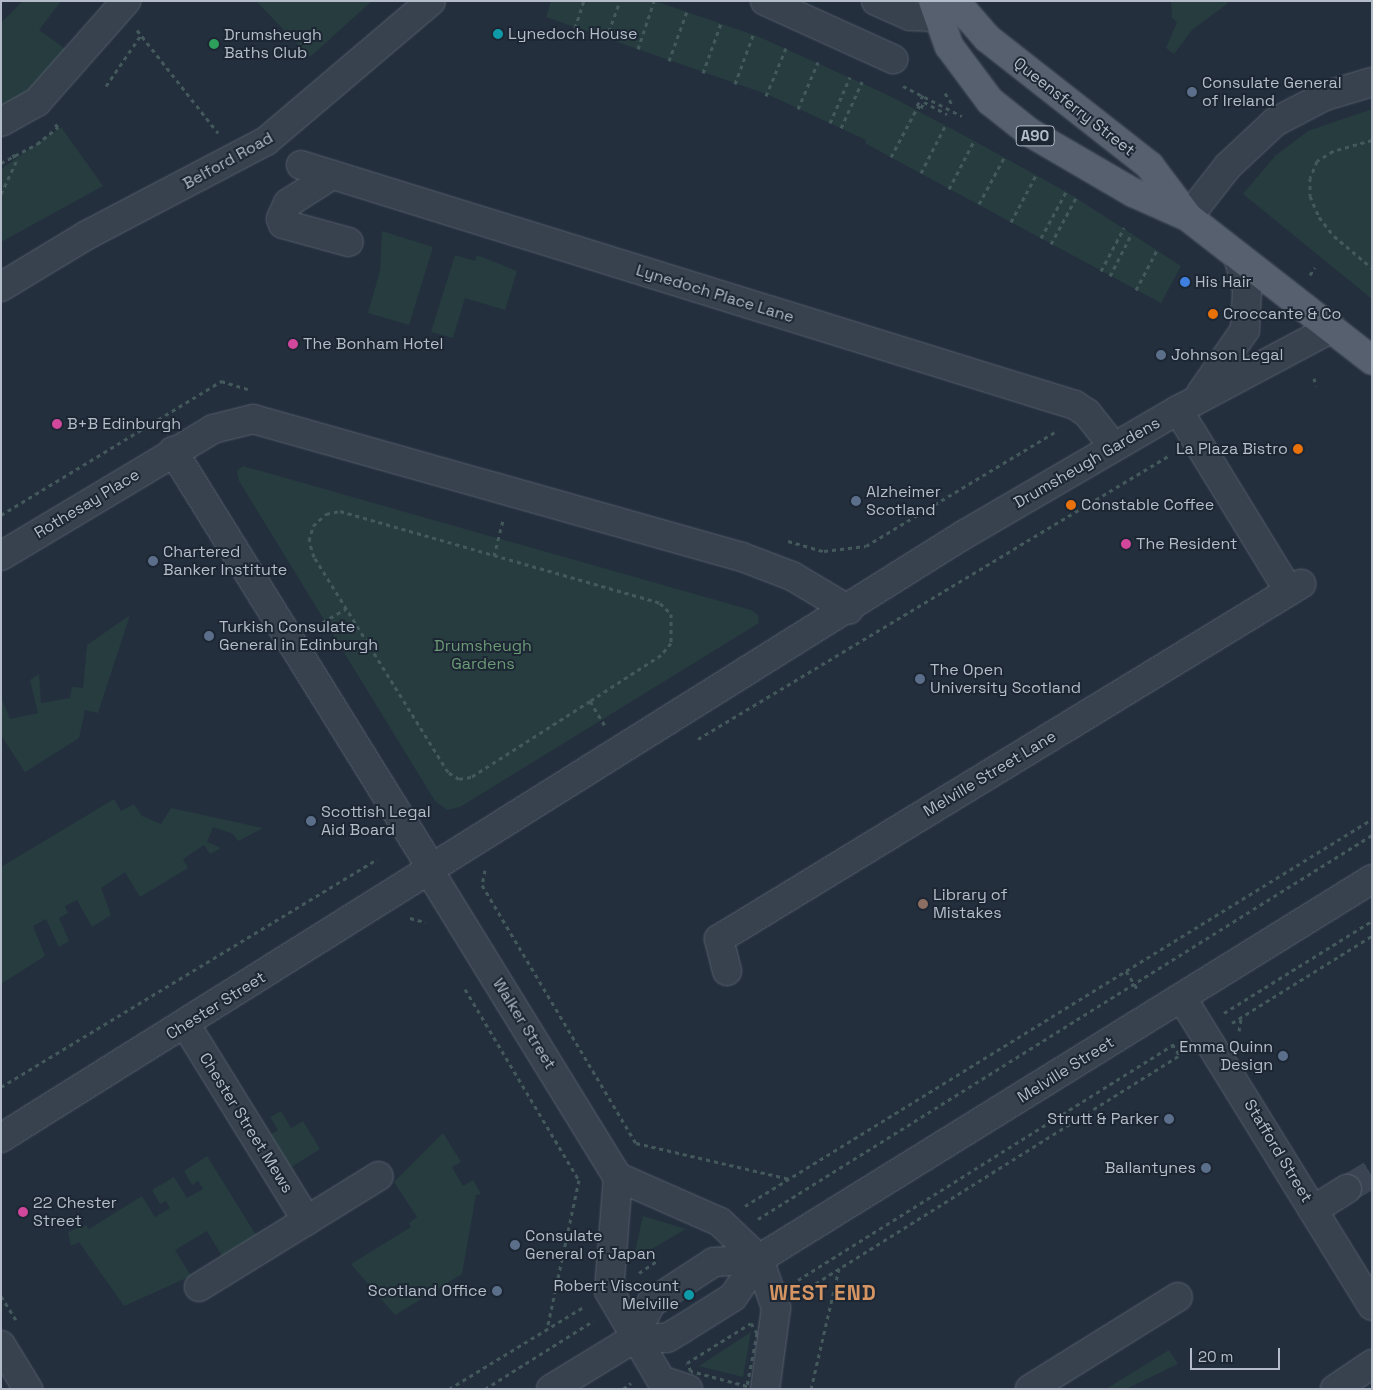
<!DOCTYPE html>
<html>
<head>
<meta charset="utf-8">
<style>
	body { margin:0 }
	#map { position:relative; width:1373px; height:1390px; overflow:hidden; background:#242f3e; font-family:"Space Grotesk",sans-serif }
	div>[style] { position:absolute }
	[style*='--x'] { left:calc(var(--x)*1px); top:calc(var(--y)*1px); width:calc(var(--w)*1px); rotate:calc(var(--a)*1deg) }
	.green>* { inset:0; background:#263c3f }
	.minor-tunnel>* { height:28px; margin-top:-14px; transform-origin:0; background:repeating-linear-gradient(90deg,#3a4453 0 28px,transparent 0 42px) }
	.path>* { height:3px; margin-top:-1.5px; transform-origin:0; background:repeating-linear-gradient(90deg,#44595c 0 4px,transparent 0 8px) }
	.roads { filter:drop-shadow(0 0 1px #565f6c) drop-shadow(0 0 1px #565f6c) }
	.minor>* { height:28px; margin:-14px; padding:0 14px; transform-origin:14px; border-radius:14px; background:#38414e }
	.major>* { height:28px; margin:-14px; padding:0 14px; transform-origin:14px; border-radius:14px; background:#56606e }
	.path-bridge>* { height:3px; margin-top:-1.5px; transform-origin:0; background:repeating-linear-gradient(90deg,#44595c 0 4px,transparent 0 8px) }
	.dots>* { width:14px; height:14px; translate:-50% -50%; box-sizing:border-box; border:2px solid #1d2633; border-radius:50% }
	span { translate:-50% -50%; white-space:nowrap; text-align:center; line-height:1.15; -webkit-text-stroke:4px #1d2633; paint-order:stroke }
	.shield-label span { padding:1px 4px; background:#1d2633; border:1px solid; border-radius:4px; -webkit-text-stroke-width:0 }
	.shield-label { font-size:15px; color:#b4bcc9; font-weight:700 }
	.poi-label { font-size:16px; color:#b4bcc9 }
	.left { translate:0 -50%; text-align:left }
	.right { translate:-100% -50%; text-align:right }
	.street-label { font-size:16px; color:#b4bcc9 }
	.park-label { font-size:16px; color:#6b9a76 }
	.district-label { font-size:21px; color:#d59563; font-weight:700; letter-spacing:1px }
	.frame { position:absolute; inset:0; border:2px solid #b4bcc9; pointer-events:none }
	.scale { position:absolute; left:1190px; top:1348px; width:90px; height:22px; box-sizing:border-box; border:2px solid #b4bcc9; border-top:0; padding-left:6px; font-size:15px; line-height:18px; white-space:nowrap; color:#b4bcc9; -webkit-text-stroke:4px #1d2633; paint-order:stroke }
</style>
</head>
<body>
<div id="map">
	<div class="green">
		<div style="clip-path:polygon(23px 1px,61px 1px,39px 30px,71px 53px,1px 116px,1px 23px)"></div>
		<div style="clip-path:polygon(256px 1px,372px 1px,310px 57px)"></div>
		<div style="clip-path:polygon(551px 1px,655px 1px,757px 36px,888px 95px,978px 143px,1070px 194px,1181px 266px,1161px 303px,894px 159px,865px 143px,866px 140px,769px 95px,546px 17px)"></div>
		<div style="clip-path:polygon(1171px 1px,1227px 1px,1227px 4px,1192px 30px,1174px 54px,1166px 48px,1177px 22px,1172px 18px)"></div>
		<div style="clip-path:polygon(1372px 109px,1372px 299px,1243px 194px,1275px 156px,1308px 131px)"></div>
		<div style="clip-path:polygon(61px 127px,103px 186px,1px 242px,1px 169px)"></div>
		<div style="clip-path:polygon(382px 231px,433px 247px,409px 325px,368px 313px,380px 271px)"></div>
		<div style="clip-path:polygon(455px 255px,475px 261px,477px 255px,517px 271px,505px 310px,465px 298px,453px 338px,431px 332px)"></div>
		<div style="clip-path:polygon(243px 466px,751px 610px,758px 615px,759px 623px,460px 807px,447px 810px,435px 801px,239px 481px,237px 471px)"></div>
		<div style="clip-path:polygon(130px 615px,98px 713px,85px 710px,79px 738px,25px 772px,1px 735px,1px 697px,10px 719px,38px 713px,30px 680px,39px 674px,41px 703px,70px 698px,72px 687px,83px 688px,87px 645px)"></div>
		<div style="clip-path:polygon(114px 799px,121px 811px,134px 804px,142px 816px,161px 824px,171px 808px,263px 828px,238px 841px,233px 834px,213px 827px,207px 842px,221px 848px,210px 854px,204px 845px,183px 859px,188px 868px,140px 897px,125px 872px,101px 888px,111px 915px,92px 927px,77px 900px,65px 906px,68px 913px,59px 918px,69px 941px,59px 947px,46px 919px,33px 926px,45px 956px,1px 984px,1px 867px)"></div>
		<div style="clip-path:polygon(281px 1111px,291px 1128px,303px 1121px,320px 1149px,287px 1170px,266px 1138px,278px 1130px,270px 1117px)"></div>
		<div style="clip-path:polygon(443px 1133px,461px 1162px,452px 1167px,463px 1186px,473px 1180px,481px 1194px,476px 1195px,462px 1274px,395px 1315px,351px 1264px,411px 1227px,409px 1223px,417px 1217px,394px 1182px)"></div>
		<div style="clip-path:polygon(207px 1156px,256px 1235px,222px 1256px,207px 1231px,175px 1250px,191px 1276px,124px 1306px,79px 1242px,71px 1246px,68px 1232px,86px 1225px,89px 1229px,142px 1196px,155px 1217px,170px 1208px,166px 1201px,160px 1204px,152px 1190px,174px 1177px,187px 1198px,203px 1189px,198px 1181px,192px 1185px,184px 1171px)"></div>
		<div style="clip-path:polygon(643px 1216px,686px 1229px,633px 1260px)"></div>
		<div style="clip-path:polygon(751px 1332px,743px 1377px,699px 1366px)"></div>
		<div style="clip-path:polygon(1169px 1350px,1178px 1364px,1126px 1389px,1106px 1389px)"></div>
	</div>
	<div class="minor-tunnel">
		<div style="--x:1347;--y:1189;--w:29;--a:-31"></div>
	</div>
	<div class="path">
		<div style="--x:575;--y:28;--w:28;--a:-72"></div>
		<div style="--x:137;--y:30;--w:131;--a:51.8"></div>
		<div style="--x:606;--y:39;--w:40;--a:-69.8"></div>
		<div style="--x:638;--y:49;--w:51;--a:-71.6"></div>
		<div style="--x:669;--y:61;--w:53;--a:-70.2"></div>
		<div style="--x:703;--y:73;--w:53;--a:-70.2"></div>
		<div style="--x:735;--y:84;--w:52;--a:-69.8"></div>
		<div style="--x:106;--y:86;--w:62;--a:-55.5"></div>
		<div style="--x:903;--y:86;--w:66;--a:27"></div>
		<div style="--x:945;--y:93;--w:13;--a:58"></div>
		<div style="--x:923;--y:95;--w:13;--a:119"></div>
		<div style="--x:917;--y:106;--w:4;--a:27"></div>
		<div style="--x:921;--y:108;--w:7;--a:-63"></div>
		<div style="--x:924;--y:102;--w:26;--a:28"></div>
		<div style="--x:766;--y:96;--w:52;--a:-67.4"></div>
		<div style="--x:798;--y:109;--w:51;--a:-66.9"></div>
		<div style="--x:830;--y:123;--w:50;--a:-66.5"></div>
		<div style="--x:841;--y:128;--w:51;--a:-65.5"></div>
		<div style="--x:1372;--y:140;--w:41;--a:164.2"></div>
		<div style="--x:1333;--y:151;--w:19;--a:148"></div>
		<div style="--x:1317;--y:161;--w:18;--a:112"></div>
		<div style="--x:1310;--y:178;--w:18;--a:90"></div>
		<div style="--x:1310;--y:196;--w:23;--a:67"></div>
		<div style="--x:1319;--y:217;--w:24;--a:52"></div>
		<div style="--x:1334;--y:236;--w:50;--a:40.1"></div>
		<div style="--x:891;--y:157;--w:53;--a:-62"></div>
		<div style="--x:1;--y:163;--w:41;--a:-27.8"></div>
		<div style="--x:37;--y:144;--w:27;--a:-39"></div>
		<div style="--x:58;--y:127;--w:4;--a:-135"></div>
		<div style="--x:921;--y:173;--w:53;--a:-62.9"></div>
		<div style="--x:949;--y:189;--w:54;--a:-62.5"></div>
		<div style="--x:1;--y:194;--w:35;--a:-65"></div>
		<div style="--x:979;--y:204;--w:52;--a:-61.5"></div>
		<div style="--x:1011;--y:222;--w:53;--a:-62"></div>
		<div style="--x:1041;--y:238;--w:52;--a:-61.5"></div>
		<div style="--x:1051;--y:244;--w:52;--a:-61.5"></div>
		<div style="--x:1101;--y:271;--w:49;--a:-61.9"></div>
		<div style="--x:1310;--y:275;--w:9;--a:-58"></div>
		<div style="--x:1110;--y:276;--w:48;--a:-62.9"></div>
		<div style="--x:1136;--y:290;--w:45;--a:-62.3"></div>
		<div style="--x:1314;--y:378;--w:8;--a:76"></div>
		<div style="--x:340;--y:511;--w:333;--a:16"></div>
		<div style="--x:660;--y:603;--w:16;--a:45"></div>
		<div style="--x:671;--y:614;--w:29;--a:90"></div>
		<div style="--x:671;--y:643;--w:16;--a:130"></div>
		<div style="--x:661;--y:655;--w:85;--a:147.1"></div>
		<div style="--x:590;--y:701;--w:141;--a:147.4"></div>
		<div style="--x:471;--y:777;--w:12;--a:171"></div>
		<div style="--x:459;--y:779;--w:13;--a:-148"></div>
		<div style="--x:448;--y:772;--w:253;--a:-121.9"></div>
		<div style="--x:314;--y:557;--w:17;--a:-107"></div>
		<div style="--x:309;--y:541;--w:16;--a:-75"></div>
		<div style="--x:313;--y:526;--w:18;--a:-43"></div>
		<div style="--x:326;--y:514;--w:14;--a:-12"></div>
		<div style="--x:1;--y:515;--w:258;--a:-31.3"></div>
		<div style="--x:221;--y:381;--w:28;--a:17"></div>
		<div style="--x:788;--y:541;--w:37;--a:16"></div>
		<div style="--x:824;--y:551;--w:42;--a:-6.8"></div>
		<div style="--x:866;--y:546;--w:224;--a:-31.1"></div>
		<div style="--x:494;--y:556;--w:36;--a:-76"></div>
		<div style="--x:316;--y:626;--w:34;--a:-30"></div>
		<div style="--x:590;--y:701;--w:29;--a:59"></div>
		<div style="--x:698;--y:739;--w:551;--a:-31.04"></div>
		<div style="--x:485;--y:870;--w:15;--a:101"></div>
		<div style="--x:482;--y:885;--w:300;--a:59.2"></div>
		<div style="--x:636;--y:1143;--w:158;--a:13.2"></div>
		<div style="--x:410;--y:918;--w:16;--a:15"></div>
		<div style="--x:1126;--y:971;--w:22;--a:58"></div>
		<div style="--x:465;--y:989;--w:222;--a:59.2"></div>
		<div style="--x:579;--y:1180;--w:152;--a:102.1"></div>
		<div style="--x:1224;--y:1013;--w:174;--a:-31.9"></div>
		<div style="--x:1232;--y:1023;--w:165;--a:-31.9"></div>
		<div style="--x:1239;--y:1031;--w:12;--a:-81"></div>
		<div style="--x:1172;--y:1044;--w:14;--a:56"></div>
		<div style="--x:1;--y:1087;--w:440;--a:-31.2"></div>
		<div style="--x:745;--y:1206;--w:737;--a:-31.68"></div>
		<div style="--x:758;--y:1219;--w:724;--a:-32.02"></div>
		<div style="--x:639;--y:1273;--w:22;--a:-34"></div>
		<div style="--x:798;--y:1280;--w:446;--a:-32.1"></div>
		<div style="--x:802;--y:1292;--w:448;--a:-32.1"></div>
		<div style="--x:1;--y:1296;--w:28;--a:58"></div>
		<div style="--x:751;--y:1323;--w:12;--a:59"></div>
		<div style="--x:757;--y:1333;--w:54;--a:100.7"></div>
		<div style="--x:747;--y:1386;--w:58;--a:-165"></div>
		<div style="--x:691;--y:1371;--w:9;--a:-117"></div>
		<div style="--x:687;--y:1363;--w:75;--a:-32"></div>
		<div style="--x:449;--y:1389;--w:159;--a:-31.4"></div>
		<div style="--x:485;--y:1389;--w:128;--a:-32.2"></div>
		<div style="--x:623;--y:1389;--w:10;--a:-37"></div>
		<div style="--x:811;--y:1389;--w:123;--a:-76.9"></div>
	</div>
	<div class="roads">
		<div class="minor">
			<div style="--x:765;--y:1;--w:141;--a:24.4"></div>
			<div style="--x:876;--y:1;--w:37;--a:24"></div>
			<div style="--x:910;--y:16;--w:26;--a:2"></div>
			<div style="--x:1;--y:122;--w:41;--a:-29.1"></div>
			<div style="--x:37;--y:102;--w:135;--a:-48.6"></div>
			<div style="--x:301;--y:165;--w:810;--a:17.23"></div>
			<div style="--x:1075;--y:405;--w:14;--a:34"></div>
			<div style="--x:1087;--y:413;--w:43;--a:51.5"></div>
			<div style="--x:332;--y:175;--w:52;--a:147.5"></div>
			<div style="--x:288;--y:203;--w:17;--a:114"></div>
			<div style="--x:281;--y:219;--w:5;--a:68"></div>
			<div style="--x:283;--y:224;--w:68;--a:15.3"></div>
			<div style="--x:1188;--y:217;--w:65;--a:-51.9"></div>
			<div style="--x:1228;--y:166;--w:64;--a:-43.1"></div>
			<div style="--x:1275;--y:122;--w:56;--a:-27.5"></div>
			<div style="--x:1325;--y:96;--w:49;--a:-16.6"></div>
			<div style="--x:1;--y:287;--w:100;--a:-31.2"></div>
			<div style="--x:87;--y:235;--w:202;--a:-27.7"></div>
			<div style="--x:266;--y:141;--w:216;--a:-40.3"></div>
			<div style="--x:1201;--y:393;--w:77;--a:-55.1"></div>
			<div style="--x:1245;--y:330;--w:40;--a:-87.1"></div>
			<div style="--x:1247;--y:290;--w:35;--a:-105"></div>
			<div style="--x:1178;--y:410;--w:212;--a:58.5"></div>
			<div style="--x:173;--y:451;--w:493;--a:58.2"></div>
			<div style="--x:1;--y:556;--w:247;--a:-30.9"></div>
			<div style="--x:213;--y:429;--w:41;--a:-14"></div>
			<div style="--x:253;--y:419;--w:508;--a:15.76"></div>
			<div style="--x:742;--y:557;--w:53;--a:20.8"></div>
			<div style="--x:792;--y:576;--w:66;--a:30.8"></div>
			<div style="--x:430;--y:872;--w:358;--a:58.4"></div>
			<div style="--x:727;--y:971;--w:33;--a:-104"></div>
			<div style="--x:719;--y:939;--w:682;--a:-31.38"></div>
			<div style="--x:1182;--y:998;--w:362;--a:58.3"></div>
			<div style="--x:186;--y:1025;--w:230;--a:58.3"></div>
			<div style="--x:1;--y:1138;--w:1138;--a:-32.07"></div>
			<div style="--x:965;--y:534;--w:246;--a:-30.2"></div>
			<div style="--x:1178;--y:410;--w:174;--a:-28"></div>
			<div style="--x:1313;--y:1210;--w:40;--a:-32"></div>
			<div style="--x:199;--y:1287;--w:211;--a:-31.7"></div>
			<div style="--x:633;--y:1339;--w:40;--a:-63.4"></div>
			<div style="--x:651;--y:1303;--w:75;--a:-33.1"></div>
			<div style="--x:714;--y:1262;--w:45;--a:-3.8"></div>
			<div style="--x:1;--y:1345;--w:52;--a:58.5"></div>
			<div style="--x:551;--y:1389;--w:96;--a:-31.4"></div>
			<div style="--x:633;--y:1339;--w:34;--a:-2"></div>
			<div style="--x:667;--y:1338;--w:17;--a:-31"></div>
			<div style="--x:682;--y:1329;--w:60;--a:-32.1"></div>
			<div style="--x:733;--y:1297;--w:46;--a:-55.6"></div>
			<div style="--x:759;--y:1259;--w:721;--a:-31.79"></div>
			<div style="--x:688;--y:1389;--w:28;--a:-162"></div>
			<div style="--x:661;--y:1380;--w:103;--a:-120.3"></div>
			<div style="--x:609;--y:1291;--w:114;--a:-85.5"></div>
			<div style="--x:618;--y:1177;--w:111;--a:23.8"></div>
			<div style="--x:720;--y:1222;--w:54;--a:43.5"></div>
			<div style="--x:759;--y:1259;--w:52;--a:70.9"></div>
			<div style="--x:776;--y:1308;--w:82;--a:97.7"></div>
			<div style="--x:1030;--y:1389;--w:174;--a:-31.9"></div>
			<div style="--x:1335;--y:1389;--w:45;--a:-34"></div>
		</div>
		<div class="major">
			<div style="--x:933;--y:1;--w:48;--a:70.4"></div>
			<div style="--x:949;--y:46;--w:69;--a:53.3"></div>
			<div style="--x:990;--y:101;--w:50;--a:38.5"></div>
			<div style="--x:1029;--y:132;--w:121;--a:30.2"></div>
			<div style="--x:1134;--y:193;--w:59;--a:24"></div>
			<div style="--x:1188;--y:217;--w:233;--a:37.9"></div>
			<div style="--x:955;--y:1;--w:49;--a:49.1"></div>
			<div style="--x:987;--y:38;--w:207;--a:38.1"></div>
			<div style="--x:1150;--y:166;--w:60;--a:53.1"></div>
		</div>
	</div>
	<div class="path-bridge">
		<div style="--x:13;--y:154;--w:9;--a:69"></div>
	</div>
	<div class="dots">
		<div style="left:498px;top:34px;background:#0f9aa8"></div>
		<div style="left:214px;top:44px;background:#2e9e5b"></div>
		<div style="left:1192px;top:92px;background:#5c6f8a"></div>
		<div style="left:1185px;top:282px;background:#3f7fe0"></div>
		<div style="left:1213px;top:314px;background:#e8710a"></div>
		<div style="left:293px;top:344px;background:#d1479c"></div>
		<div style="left:1161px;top:355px;background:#5c6f8a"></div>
		<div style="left:57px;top:424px;background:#d1479c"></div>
		<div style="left:1298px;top:449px;background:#e8710a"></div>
		<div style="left:856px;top:501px;background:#5c6f8a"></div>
		<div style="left:1071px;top:505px;background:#e8710a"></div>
		<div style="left:1126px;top:544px;background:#d1479c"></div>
		<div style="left:153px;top:561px;background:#5c6f8a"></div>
		<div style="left:209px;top:636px;background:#5c6f8a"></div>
		<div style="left:920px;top:679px;background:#5c6f8a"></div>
		<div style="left:311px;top:821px;background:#5c6f8a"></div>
		<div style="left:923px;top:904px;background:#8d6e63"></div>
		<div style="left:1283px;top:1056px;background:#5c6f8a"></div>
		<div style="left:1169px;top:1119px;background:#5c6f8a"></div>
		<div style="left:1206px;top:1168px;background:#5c6f8a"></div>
		<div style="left:23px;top:1212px;background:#d1479c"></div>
		<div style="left:515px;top:1245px;background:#5c6f8a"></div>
		<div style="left:497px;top:1291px;background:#5c6f8a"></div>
		<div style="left:689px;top:1295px;background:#0f9aa8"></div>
	</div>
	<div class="shield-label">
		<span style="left:1035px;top:136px">A90</span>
	</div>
	<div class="poi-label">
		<span class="left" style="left:508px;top:34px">Lynedoch House</span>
		<span class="left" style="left:224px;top:44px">Drumsheugh<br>Baths Club</span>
		<span class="left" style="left:1202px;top:92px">Consulate General<br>of Ireland</span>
		<span class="left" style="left:1195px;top:282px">His Hair</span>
		<span class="left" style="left:1223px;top:314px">Croccante &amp; Co</span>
		<span class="left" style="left:303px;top:344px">The Bonham Hotel</span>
		<span class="left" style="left:1171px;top:355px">Johnson Legal</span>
		<span class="left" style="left:67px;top:424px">B+B Edinburgh</span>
		<span class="right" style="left:1288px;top:449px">La Plaza Bistro</span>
		<span class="left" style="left:866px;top:501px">Alzheimer<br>Scotland</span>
		<span class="left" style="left:1081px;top:505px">Constable Coffee</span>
		<span class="left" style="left:1136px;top:544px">The Resident</span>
		<span class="left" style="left:163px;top:561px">Chartered<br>Banker Institute</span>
		<span class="left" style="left:219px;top:636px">Turkish Consulate<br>General in Edinburgh</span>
		<span class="left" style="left:930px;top:679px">The Open<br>University Scotland</span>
		<span class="left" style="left:321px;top:821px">Scottish Legal<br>Aid Board</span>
		<span class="left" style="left:933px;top:904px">Library of<br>Mistakes</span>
		<span class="right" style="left:1273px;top:1056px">Emma Quinn<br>Design</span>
		<span class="right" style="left:1159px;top:1119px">Strutt &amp; Parker</span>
		<span class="right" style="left:1196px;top:1168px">Ballantynes</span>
		<span class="left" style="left:33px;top:1212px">22 Chester<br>Street</span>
		<span class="left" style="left:525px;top:1245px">Consulate<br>General of Japan</span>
		<span class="right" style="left:679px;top:1295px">Robert Viscount<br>Melville</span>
		<span class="right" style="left:487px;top:1291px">Scotland Office</span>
	</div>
	<div class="street-label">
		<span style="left:1074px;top:107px;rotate:38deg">Queensferry Street</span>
		<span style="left:228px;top:161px;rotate:-29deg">Belford Road</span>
		<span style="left:715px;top:294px;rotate:17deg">Lynedoch Place Lane</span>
		<span style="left:1087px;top:463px;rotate:-30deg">Drumsheugh Gardens</span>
		<span style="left:87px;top:504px;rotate:-31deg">Rothesay Place</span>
		<span style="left:990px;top:774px;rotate:-31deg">Melville Street Lane</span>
		<span style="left:216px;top:1006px;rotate:-32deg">Chester Street</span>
		<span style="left:524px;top:1024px;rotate:58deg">Walker Street</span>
		<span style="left:1066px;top:1070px;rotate:-32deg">Melville Street</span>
		<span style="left:246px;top:1123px;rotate:58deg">Chester Street Mews</span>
		<span style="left:1278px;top:1151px;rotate:59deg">Stafford Street</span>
	</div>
	<div class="park-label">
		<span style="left:483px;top:655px">Drumsheugh<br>Gardens</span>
	</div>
	<div class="district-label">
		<span style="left:823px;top:1293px">WEST END</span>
	</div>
	<div class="frame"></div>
	<div class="scale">20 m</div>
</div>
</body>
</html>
